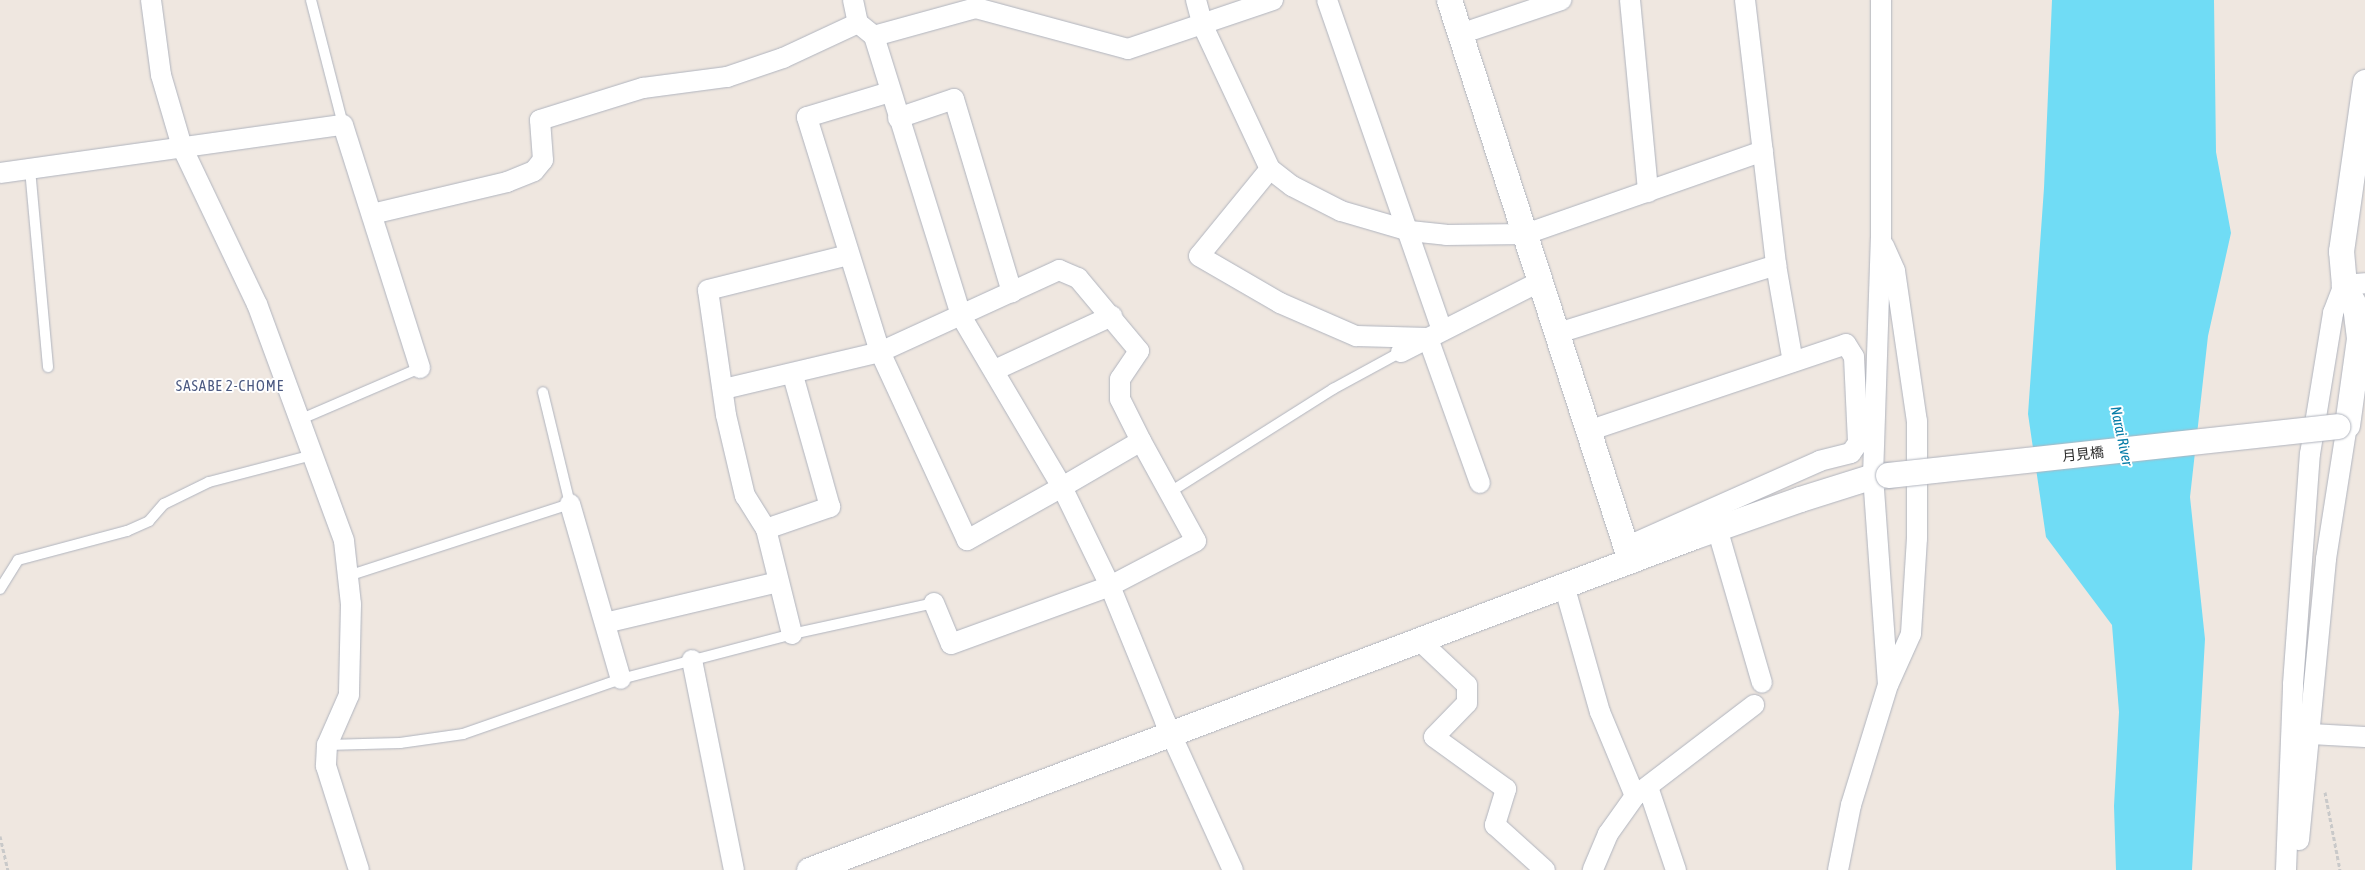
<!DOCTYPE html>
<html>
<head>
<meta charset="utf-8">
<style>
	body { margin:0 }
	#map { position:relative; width:2365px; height:870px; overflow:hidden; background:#efe7e0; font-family:"Asap Condensed","Noto Sans JP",sans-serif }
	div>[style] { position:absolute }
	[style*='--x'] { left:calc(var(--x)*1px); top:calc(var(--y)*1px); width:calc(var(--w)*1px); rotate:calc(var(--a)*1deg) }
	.water>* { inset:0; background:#70dcf5 }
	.path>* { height:3px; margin-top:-1.5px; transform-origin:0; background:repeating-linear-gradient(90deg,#c9c9c9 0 4px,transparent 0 6.5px) }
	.roads { filter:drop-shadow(0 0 1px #b0b4be) drop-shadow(0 0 1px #b0b4be) }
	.service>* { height:10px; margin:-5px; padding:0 5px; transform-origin:5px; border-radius:5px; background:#fff }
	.minor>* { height:20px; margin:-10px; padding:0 10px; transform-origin:10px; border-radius:10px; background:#fff }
	.tertiary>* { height:25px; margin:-12.5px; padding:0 12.5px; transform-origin:12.5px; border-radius:12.5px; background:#fff }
	.bridges { filter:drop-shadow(0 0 1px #b0b4be) drop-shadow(0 0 1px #b0b4be) }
	.tertiary-bridge>* { height:25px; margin:-12.5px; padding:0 12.5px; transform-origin:12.5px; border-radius:12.5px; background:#fff }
	span { translate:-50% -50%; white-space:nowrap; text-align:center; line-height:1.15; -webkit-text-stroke:4px #fff; paint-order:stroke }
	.street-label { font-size:14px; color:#2e2e2e }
	.neighbourhood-label { font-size:15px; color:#4b5981; letter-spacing:1px }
	.water-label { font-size:15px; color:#077da8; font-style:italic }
</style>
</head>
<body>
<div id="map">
	<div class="water">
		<div style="clip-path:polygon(2052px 0,2214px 0,2216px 152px,2231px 233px,2208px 336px,2190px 497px,2205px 639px,2192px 870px,2116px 870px,2114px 806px,2119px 712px,2112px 625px,2046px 537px,2028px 414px,2044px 188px)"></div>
	</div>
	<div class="path">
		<div style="--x:2325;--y:792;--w:79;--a:79.1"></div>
		<div style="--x:0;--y:836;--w:35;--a:77"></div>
	</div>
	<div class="roads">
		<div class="service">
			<div style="--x:311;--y:0;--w:129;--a:75.6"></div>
			<div style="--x:30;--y:169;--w:199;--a:84.8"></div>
			<div style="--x:299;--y:420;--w:132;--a:-23.3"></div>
			<div style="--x:1170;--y:492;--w:193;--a:-32.3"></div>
			<div style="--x:1333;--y:389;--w:77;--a:-28.6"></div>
			<div style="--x:348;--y:576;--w:233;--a:-18"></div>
			<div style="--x:570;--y:504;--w:115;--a:-103.6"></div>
			<div style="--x:0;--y:589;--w:34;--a:-58"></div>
			<div style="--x:18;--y:560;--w:113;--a:-14.9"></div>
			<div style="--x:127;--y:531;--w:24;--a:-24"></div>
			<div style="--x:149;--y:521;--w:23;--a:-49"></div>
			<div style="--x:164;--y:504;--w:50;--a:-26.1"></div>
			<div style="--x:209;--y:482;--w:107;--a:-14.6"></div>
			<div style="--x:327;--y:745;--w:73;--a:-1.6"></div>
			<div style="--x:400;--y:743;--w:64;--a:-8.1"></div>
			<div style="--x:463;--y:734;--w:167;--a:-19.2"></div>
			<div style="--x:621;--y:679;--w:177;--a:-14.7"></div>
			<div style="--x:792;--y:634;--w:145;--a:-12.3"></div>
		</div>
		<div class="minor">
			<div style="--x:151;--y:0;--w:76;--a:82.4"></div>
			<div style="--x:161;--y:75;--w:75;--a:73.7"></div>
			<div style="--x:182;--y:147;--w:174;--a:64.5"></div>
			<div style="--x:257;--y:304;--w:252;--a:69.8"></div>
			<div style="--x:344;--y:541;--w:63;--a:83.7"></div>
			<div style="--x:351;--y:604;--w:91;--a:91.3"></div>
			<div style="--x:349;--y:695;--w:55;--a:113.7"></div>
			<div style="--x:327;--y:745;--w:21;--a:93"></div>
			<div style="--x:326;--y:766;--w:109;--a:72.4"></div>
			<div style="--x:853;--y:0;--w:24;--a:78"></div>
			<div style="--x:858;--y:23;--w:21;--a:39"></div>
			<div style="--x:874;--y:36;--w:106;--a:-15.4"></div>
			<div style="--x:976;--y:8;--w:157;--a:15.1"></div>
			<div style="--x:1128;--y:49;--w:153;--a:-18.7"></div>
			<div style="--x:1196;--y:0;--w:27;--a:75"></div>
			<div style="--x:1203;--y:26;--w:158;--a:64.9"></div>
			<div style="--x:1270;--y:169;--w:28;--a:38"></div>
			<div style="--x:1292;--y:186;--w:55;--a:27"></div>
			<div style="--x:1341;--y:211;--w:72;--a:16.2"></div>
			<div style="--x:1410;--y:231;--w:36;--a:6"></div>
			<div style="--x:1446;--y:235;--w:80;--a:-0.7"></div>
			<div style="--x:1526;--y:234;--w:251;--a:-19.3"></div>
			<div style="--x:1327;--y:0;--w:350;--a:70.8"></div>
			<div style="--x:1630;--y:0;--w:193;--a:84.6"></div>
			<div style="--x:1745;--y:0;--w:267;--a:83.3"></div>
			<div style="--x:1776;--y:265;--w:98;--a:80.1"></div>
			<div style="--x:1460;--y:34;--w:107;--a:-18.6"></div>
			<div style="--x:874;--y:36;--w:293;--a:72.7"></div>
			<div style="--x:961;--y:316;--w:199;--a:59.4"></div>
			<div style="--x:1062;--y:487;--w:109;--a:150.8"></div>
			<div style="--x:967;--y:540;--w:207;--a:-114.8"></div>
			<div style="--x:880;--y:352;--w:246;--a:-107.3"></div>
			<div style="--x:807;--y:117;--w:87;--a:-16.8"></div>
			<div style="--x:898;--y:118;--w:59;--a:-18.7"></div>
			<div style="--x:954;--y:99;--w:202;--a:73.3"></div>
			<div style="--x:1270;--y:169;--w:112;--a:129.2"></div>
			<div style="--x:1199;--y:256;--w:94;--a:30.1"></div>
			<div style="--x:1280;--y:303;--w:83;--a:23.5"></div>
			<div style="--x:1356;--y:336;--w:72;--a:1.6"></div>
			<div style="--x:1428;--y:338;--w:154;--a:70.3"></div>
			<div style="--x:0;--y:173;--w:346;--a:-8"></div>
			<div style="--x:343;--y:125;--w:255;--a:72.4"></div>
			<div style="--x:372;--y:214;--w:139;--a:-13.3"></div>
			<div style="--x:507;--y:182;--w:29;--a:-22"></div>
			<div style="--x:534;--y:171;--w:14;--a:-51"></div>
			<div style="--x:543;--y:160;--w:40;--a:-94.3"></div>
			<div style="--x:540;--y:120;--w:108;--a:-17.3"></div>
			<div style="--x:643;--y:88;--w:85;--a:-7.5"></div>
			<div style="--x:727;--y:77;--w:59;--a:-18.7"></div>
			<div style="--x:783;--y:58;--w:83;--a:-25"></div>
			<div style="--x:1884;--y:246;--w:27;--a:66"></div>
			<div style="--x:1895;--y:271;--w:152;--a:81.7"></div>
			<div style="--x:1917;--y:421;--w:117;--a:90"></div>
			<div style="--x:1917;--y:538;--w:96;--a:93.6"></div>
			<div style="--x:1911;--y:634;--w:54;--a:114.2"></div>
			<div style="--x:1555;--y:334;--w:232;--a:-17.3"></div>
			<div style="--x:1401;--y:352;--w:155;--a:-26.9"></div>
			<div style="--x:995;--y:370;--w:129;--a:-24.8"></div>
			<div style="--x:724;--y:389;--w:160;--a:-13.3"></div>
			<div style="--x:880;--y:352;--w:197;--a:-24.6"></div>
			<div style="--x:1059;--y:270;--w:21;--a:23"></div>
			<div style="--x:1078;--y:278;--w:95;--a:50.1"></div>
			<div style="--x:1139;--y:351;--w:34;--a:124"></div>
			<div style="--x:1120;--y:379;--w:20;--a:90"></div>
			<div style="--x:1120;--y:399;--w:47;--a:63.4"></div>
			<div style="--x:1588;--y:431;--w:272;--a:-18.6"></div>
			<div style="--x:1846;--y:344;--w:15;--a:58"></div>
			<div style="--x:1854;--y:357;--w:86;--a:87.3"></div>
			<div style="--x:1858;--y:443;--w:12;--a:125"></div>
			<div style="--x:1851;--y:453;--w:32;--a:166"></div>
			<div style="--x:1820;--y:461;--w:212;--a:156.1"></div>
			<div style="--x:570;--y:504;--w:182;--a:73.8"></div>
			<div style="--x:1717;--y:528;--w:161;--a:73.8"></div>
			<div style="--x:766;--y:529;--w:39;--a:-122"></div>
			<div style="--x:745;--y:496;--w:83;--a:-103.2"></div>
			<div style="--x:726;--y:415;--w:126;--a:-98.2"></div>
			<div style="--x:708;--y:290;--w:144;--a:-14"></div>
			<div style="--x:1564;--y:585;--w:132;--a:74.2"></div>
			<div style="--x:1600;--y:712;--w:91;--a:67.4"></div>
			<div style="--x:1635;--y:796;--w:47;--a:125.4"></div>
			<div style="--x:1608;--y:834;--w:39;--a:113"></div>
			<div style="--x:934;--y:603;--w:44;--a:67.5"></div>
			<div style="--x:951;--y:644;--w:169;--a:-20"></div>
			<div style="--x:1110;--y:586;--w:97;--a:-27.6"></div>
			<div style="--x:1196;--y:541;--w:114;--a:-118.8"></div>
			<div style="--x:1141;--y:441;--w:91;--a:149.8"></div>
			<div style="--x:1062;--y:487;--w:110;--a:64.1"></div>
			<div style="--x:1110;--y:586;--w:146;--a:67.8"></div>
			<div style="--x:1165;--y:721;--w:164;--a:65.5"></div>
			<div style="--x:605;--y:623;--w:178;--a:-13.3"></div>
			<div style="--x:792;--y:634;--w:108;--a:-103.9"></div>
			<div style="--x:766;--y:529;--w:68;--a:-19"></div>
			<div style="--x:830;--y:507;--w:137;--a:-105.7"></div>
			<div style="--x:1419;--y:640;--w:66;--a:43.2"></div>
			<div style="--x:1467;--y:685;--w:18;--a:90"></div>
			<div style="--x:1467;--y:703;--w:47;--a:134.1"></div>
			<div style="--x:1434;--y:737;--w:89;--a:35.8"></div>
			<div style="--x:1506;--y:789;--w:38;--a:107"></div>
			<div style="--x:1495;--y:825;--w:67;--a:42"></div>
			<div style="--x:692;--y:660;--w:214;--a:78.7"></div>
			<div style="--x:2311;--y:734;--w:54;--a:3.2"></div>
			<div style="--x:1648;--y:787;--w:88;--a:71.4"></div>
			<div style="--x:1635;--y:796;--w:150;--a:-37.4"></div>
			<div style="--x:2299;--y:840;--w:282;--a:-84.5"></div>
			<div style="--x:2326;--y:559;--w:136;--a:-81.1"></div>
			<div style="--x:1838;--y:870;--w:66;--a:-78.7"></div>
			<div style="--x:1851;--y:805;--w:126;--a:-72.9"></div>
			<div style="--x:1888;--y:685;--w:210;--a:-94.1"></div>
			<div style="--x:1873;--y:476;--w:237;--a:-88.1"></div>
			<div style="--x:1881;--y:239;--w:239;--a:-90"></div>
			<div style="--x:2286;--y:870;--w:186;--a:-87.8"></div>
			<div style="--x:2293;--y:684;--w:231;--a:-85.8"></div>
			<div style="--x:2310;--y:454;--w:143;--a:-80.7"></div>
			<div style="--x:2333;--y:313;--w:30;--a:-69"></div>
			<div style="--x:2344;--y:285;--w:21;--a:-5"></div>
		</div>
		<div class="tertiary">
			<div style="--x:1449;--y:0;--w:589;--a:72.09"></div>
			<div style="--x:2347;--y:425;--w:88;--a:-82.1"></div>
			<div style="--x:2359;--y:338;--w:32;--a:-97"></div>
			<div style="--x:2355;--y:306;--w:24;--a:-118"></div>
			<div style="--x:2344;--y:285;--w:34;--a:-95"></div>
			<div style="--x:2341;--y:251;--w:171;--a:-81.9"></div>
			<div style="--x:809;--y:870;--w:947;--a:-20.66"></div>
			<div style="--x:1695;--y:536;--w:111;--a:-19.4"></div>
			<div style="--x:1800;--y:499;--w:77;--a:-17.5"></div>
			<div style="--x:1873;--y:476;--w:15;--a:-4"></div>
		</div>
	</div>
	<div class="bridges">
		<div class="tertiary-bridge">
			<div style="--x:1888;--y:475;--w:452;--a:-6.2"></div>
		</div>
	</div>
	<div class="street-label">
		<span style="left:2083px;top:454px;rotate:-6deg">月見橋</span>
	</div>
	<div class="neighbourhood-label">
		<span style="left:230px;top:386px">SASABE 2-CHOME</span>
	</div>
	<div class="water-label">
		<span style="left:2122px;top:436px;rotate:78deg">Narai River</span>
	</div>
</div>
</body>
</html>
